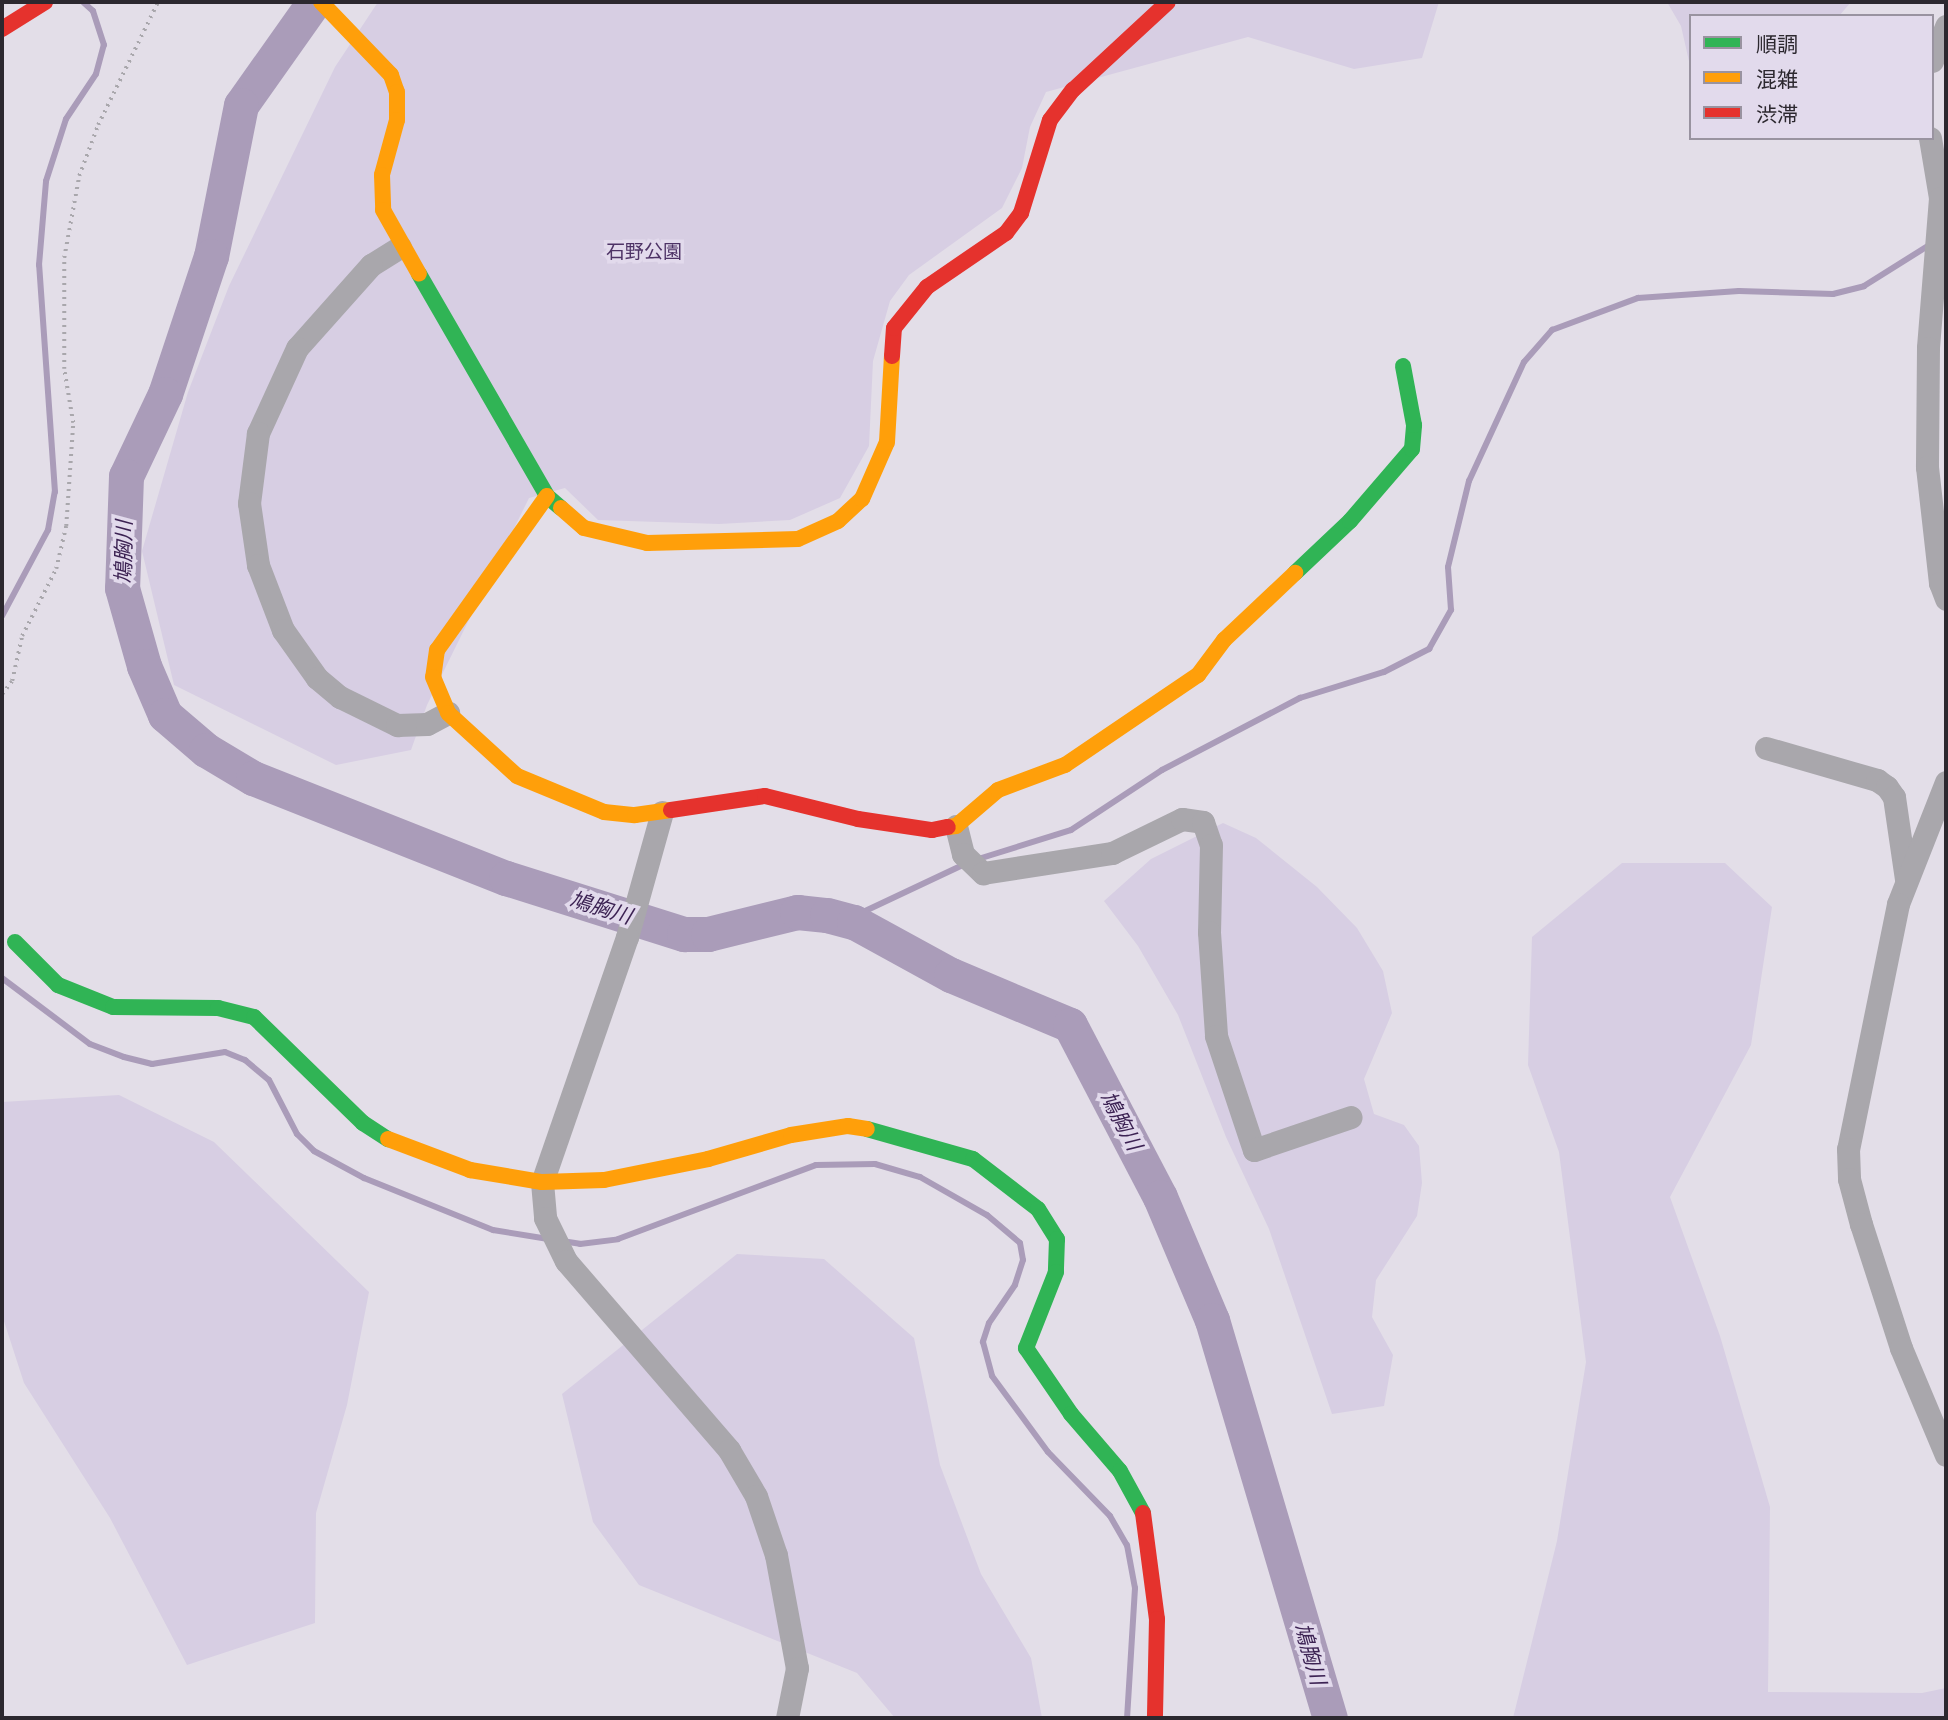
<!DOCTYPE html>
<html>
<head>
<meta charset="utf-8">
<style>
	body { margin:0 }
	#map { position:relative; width:1948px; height:1720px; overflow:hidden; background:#e3dee8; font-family:Inter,"Noto Sans JP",sans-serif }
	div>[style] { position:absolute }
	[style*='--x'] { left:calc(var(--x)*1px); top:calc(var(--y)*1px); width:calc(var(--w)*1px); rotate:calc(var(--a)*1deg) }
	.green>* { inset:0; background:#d7cee3 }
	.stream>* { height:6px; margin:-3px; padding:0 3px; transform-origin:3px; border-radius:3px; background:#aa9cb9 }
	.river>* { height:35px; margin:-17.5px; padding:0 17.5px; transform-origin:17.5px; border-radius:17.5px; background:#aa9cb9 }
	.path>* { height:3.5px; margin-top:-1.75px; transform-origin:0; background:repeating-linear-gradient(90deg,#a9a7ac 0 2px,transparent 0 7px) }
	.street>* { height:23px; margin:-11.5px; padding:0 11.5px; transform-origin:11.5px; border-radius:11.5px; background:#a9a7ac }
	.fast>* { height:16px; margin:-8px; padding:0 8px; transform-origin:8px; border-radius:8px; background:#30b455 }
	.slow>* { height:16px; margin:-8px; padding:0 8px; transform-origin:8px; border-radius:8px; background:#ff9f0a }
	.jam>* { height:16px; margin:-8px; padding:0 8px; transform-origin:8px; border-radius:8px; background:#e5322d }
	span { translate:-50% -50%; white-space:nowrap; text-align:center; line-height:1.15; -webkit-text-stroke:7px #e2daec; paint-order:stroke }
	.park-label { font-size:19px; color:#4e3366 }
	.water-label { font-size:21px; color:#3c2253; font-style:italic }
	.frame { position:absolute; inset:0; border:4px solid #2c282f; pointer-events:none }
	.legend { position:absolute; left:1689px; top:14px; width:245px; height:126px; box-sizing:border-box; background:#e2daec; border:2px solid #9993a0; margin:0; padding:9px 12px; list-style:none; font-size:21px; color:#2c282f }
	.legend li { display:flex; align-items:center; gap:14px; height:35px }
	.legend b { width:35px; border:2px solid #9993a0 }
</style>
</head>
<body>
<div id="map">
	<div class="green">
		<div style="clip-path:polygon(378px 2px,1439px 2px,1422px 58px,1354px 69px,1248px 37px,1046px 92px,1030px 127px,1022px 168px,1002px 208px,909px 275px,890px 301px,873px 361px,869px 446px,840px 498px,790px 520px,719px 524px,598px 520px,565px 488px,529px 498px,427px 705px,411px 750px,336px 765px,174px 685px,142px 551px,188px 392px,229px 286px,335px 67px)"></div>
		<div style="clip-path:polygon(1667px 2px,1851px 2px,1839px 16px,1691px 16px,1691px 70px,1681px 26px)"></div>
		<div style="clip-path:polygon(1223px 823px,1256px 838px,1317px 887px,1357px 928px,1383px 971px,1392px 1013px,1364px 1079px,1374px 1114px,1404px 1125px,1419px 1146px,1422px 1183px,1417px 1216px,1376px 1280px,1372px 1317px,1393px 1355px,1384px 1406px,1332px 1414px,1269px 1229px,1226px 1137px,1178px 1015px,1138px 946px,1104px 901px,1151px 859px)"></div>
		<div style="clip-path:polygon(1622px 863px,1725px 863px,1772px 907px,1751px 1045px,1670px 1197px,1720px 1336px,1770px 1507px,1768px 1692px,1922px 1693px,1946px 1688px,1946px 1718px,1513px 1718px,1557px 1541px,1586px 1362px,1559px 1152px,1528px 1065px,1532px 937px)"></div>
		<div style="clip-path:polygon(119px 1095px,214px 1142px,369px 1292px,347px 1405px,316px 1513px,315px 1623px,187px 1665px,110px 1518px,24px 1383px,2px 1315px,2px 1102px)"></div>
		<div style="clip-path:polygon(737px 1254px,824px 1259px,914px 1338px,940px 1465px,981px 1574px,1031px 1658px,1042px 1718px,895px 1718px,857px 1673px,639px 1585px,593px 1522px,562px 1394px)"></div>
	</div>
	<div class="stream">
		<div style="--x:2;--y:616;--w:98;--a:-61.9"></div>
		<div style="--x:48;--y:530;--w:39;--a:-80"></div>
		<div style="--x:55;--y:492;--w:228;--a:-94"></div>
		<div style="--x:39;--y:265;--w:84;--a:-85.2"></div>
		<div style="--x:46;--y:181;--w:65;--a:-72.1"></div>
		<div style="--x:66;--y:119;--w:54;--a:-56.3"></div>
		<div style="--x:96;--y:74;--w:30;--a:-75"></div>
		<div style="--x:104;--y:45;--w:36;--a:-108"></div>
		<div style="--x:93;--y:11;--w:13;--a:-138"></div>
		<div style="--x:975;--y:860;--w:101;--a:-17.4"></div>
		<div style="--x:1071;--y:830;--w:109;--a:-33.4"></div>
		<div style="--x:1162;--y:770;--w:156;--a:-27.6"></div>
		<div style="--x:1300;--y:698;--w:88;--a:-17.2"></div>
		<div style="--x:1384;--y:672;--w:51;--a:-27.1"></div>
		<div style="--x:1429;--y:649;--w:45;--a:-60.6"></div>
		<div style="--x:1451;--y:610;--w:43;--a:-94"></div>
		<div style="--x:1448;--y:567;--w:89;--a:-76.3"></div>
		<div style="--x:1469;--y:481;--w:131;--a:-65.2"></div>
		<div style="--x:1524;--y:362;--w:43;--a:-48.8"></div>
		<div style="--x:1552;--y:330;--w:92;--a:-20.4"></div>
		<div style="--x:1638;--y:298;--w:101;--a:-4"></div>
		<div style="--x:1739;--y:291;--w:94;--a:1.8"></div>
		<div style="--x:1833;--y:294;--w:32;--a:-14"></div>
		<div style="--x:1864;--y:286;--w:79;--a:-32.1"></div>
		<div style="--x:846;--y:920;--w:132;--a:-25.2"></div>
		<div style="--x:2;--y:978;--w:110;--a:36.9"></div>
		<div style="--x:90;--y:1044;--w:36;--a:21"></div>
		<div style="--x:124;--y:1057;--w:29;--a:14"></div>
		<div style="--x:152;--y:1064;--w:74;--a:-9.3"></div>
		<div style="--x:225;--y:1052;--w:22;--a:22"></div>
		<div style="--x:245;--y:1060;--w:31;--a:40"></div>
		<div style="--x:269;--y:1080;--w:61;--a:62.6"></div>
		<div style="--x:297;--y:1134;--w:24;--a:45"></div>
		<div style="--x:314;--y:1151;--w:57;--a:28.4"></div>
		<div style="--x:364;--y:1178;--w:139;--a:22"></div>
		<div style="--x:493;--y:1230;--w:56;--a:9.3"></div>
		<div style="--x:562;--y:1241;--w:18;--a:9"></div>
		<div style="--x:580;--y:1244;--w:38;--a:-7"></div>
		<div style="--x:618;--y:1239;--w:211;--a:-20.5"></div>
		<div style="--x:816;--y:1165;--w:59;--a:-1"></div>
		<div style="--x:875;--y:1164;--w:47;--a:16.1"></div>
		<div style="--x:920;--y:1177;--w:77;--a:29.6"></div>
		<div style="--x:987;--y:1215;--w:43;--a:40.3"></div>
		<div style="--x:1020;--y:1243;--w:17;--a:80"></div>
		<div style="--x:1023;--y:1260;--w:26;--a:108"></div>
		<div style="--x:1015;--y:1285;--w:46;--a:124.4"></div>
		<div style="--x:989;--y:1323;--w:20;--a:108"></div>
		<div style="--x:983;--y:1342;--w:35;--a:75"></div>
		<div style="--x:992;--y:1376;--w:94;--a:53.6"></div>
		<div style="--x:1048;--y:1452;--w:89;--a:45.9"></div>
		<div style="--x:1110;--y:1516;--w:34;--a:60"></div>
		<div style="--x:1127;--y:1545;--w:44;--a:79.5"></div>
		<div style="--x:1135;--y:1588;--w:130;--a:93.5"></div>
	</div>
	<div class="river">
		<div style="--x:314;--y:2;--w:126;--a:125.3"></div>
		<div style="--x:241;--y:105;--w:154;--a:101.2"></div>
		<div style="--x:211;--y:256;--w:145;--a:108.4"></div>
		<div style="--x:165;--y:394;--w:91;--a:115.4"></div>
		<div style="--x:126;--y:476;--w:112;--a:92"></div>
		<div style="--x:122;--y:588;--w:81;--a:74.2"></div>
		<div style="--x:144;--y:666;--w:53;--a:66.8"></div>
		<div style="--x:165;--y:715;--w:54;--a:40.5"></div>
		<div style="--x:206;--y:750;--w:55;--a:30.8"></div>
		<div style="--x:253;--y:778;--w:272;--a:21.6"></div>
		<div style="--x:506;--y:878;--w:187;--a:17.5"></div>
		<div style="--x:684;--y:934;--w:24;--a:0"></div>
		<div style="--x:708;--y:934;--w:92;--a:-13.9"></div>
		<div style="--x:797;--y:912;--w:30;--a:6"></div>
		<div style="--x:827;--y:915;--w:28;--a:15"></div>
		<div style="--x:854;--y:922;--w:111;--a:28.7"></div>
		<div style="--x:951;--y:975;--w:129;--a:22.8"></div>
		<div style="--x:1070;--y:1025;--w:194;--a:62.4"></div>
		<div style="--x:1160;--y:1197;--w:134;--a:67.1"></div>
		<div style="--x:1212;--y:1320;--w:415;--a:73.5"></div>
	</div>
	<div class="path">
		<div style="--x:2;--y:694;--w:16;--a:-52"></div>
		<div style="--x:12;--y:681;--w:46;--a:-77.5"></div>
		<div style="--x:22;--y:636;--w:75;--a:-63.1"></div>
		<div style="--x:56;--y:569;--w:44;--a:-76.9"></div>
		<div style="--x:66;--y:526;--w:103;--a:-86.1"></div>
		<div style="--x:73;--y:423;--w:55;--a:-99.5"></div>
		<div style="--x:64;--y:369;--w:111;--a:-90"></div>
		<div style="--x:64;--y:258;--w:83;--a:-79.6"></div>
		<div style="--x:79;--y:176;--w:54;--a:-69.6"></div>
		<div style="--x:98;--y:125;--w:137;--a:-64"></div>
	</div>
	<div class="street">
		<div style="--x:1932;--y:61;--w:38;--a:-68"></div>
		<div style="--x:1930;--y:138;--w:61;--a:80.5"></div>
		<div style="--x:1940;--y:198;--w:150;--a:94.6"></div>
		<div style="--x:1928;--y:348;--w:119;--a:90.5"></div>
		<div style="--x:1927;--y:467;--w:117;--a:83.6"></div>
		<div style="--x:1940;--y:583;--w:17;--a:69"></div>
		<div style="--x:400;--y:247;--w:34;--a:148"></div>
		<div style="--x:371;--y:265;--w:111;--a:131.7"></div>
		<div style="--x:297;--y:348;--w:94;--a:114.6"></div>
		<div style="--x:258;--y:433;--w:71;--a:97.3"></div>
		<div style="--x:249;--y:503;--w:63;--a:81.7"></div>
		<div style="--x:258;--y:565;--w:70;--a:69"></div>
		<div style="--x:283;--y:630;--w:59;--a:54.7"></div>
		<div style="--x:317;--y:678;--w:30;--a:40"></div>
		<div style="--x:340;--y:697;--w:64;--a:26.2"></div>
		<div style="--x:397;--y:725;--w:30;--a:-2"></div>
		<div style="--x:427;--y:724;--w:24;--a:-28"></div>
		<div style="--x:1766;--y:748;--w:116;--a:16.1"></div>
		<div style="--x:1877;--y:780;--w:12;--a:35"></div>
		<div style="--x:1887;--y:787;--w:12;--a:55"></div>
		<div style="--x:1894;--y:797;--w:83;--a:81.7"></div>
		<div style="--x:1946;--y:782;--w:131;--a:111.5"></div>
		<div style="--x:1898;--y:904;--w:250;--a:101.5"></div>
		<div style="--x:1848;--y:1149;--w:30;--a:88"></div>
		<div style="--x:1849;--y:1179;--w:47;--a:75.1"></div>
		<div style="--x:1861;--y:1224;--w:130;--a:72.1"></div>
		<div style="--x:1901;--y:1348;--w:116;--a:67.2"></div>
		<div style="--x:662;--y:812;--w:130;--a:105.6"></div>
		<div style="--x:627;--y:937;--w:259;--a:109.1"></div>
		<div style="--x:542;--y:1182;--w:36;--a:85"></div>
		<div style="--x:545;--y:1218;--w:48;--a:64"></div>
		<div style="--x:566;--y:1261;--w:250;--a:49.2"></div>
		<div style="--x:729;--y:1450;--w:53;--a:59.6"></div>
		<div style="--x:756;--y:1496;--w:62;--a:71.3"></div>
		<div style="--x:776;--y:1555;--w:115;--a:79.5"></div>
		<div style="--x:797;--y:1668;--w:51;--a:101.3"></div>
		<div style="--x:956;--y:826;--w:29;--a:76"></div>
		<div style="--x:963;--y:854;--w:28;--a:44"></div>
		<div style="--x:983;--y:873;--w:131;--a:-8.8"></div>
		<div style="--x:1112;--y:853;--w:78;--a:-25.9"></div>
		<div style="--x:1182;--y:819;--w:21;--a:8"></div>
		<div style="--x:1203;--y:822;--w:24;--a:71"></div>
		<div style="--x:1211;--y:845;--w:87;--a:91.3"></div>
		<div style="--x:1209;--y:932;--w:104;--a:86.1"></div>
		<div style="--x:1216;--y:1036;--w:120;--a:71.6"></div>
		<div style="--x:1254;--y:1150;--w:102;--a:-18.8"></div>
	</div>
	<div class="fast">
		<div style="--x:419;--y:274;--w:256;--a:60"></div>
		<div style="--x:547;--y:496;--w:18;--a:41"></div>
		<div style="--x:1295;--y:573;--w:76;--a:-43.4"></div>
		<div style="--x:1350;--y:521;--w:95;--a:-49.3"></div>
		<div style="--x:1412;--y:449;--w:24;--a:-85"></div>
		<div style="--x:1414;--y:425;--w:60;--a:-100.6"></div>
		<div style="--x:15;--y:942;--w:61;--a:45"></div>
		<div style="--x:58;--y:985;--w:59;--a:21.8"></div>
		<div style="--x:113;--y:1007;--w:105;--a:0.5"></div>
		<div style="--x:218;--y:1008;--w:37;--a:14"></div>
		<div style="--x:254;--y:1017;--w:152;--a:44.2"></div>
		<div style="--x:363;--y:1123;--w:30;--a:33"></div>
		<div style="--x:867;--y:1129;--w:110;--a:15.8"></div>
		<div style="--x:973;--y:1159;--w:82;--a:37.6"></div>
		<div style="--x:1038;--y:1209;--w:36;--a:58"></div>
		<div style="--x:1057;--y:1239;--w:33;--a:92"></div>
		<div style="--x:1056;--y:1272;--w:82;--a:111.5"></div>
		<div style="--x:1026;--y:1348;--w:80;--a:55.7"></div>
		<div style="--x:1071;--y:1414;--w:75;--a:49.3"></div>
		<div style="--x:1120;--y:1471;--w:48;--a:61.3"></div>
	</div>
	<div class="slow">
		<div style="--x:321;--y:2;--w:101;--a:46.2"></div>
		<div style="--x:391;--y:75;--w:18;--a:71"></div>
		<div style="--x:397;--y:92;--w:28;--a:90"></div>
		<div style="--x:397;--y:120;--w:57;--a:105.3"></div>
		<div style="--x:382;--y:175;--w:35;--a:88"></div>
		<div style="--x:383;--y:210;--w:73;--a:60.6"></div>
		<div style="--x:547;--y:496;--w:189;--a:125.5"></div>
		<div style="--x:437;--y:650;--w:27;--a:98"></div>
		<div style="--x:433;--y:677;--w:39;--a:67"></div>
		<div style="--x:448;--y:713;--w:93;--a:42.4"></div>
		<div style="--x:517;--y:776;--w:94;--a:22.5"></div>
		<div style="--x:604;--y:812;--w:31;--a:6"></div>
		<div style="--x:635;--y:815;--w:36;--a:-8"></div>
		<div style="--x:561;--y:508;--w:30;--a:41"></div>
		<div style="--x:584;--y:528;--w:65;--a:13.4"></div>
		<div style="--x:647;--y:543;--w:151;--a:-1.5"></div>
		<div style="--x:798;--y:539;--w:44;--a:-24.2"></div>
		<div style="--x:838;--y:521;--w:33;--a:-43"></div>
		<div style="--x:862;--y:499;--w:62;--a:-66.3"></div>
		<div style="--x:887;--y:442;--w:86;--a:-86.7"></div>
		<div style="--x:948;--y:827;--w:8;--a:-7"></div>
		<div style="--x:956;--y:826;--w:55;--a:-40.6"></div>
		<div style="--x:998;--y:790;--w:72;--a:-20.5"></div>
		<div style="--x:1065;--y:765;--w:161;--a:-34.1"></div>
		<div style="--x:1198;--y:675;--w:44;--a:-53.4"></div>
		<div style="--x:1224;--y:640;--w:98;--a:-43.3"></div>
		<div style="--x:388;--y:1139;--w:88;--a:20.7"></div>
		<div style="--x:470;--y:1170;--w:73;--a:9.5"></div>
		<div style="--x:542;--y:1182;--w:62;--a:-1.8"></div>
		<div style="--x:604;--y:1180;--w:106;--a:-11.4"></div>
		<div style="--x:708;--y:1159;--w:86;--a:-16.1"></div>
		<div style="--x:791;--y:1135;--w:58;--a:-9"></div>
		<div style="--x:848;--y:1126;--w:19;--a:9"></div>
	</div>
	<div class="jam">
		<div style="--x:2;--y:29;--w:51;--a:-32.1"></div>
		<div style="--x:892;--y:356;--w:28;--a:-86"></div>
		<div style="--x:894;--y:328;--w:53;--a:-51.2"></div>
		<div style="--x:927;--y:287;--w:96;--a:-34.4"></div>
		<div style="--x:1006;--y:233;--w:25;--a:-53"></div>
		<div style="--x:1021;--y:213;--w:97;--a:-72.7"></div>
		<div style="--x:1050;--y:120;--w:38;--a:-53"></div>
		<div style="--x:1073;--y:90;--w:129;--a:-42.8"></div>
		<div style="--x:671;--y:810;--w:95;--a:-8.5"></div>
		<div style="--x:765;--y:796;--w:96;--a:13.9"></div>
		<div style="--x:858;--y:819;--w:75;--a:8.5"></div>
		<div style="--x:932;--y:830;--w:16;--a:-11"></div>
		<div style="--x:1143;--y:1513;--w:107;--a:82.5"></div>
		<div style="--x:1157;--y:1619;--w:99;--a:91.2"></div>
	</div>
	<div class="park-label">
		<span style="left:644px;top:252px">石野公園</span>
	</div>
	<div class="water-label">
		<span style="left:124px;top:552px;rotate:-89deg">鳩胸川</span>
		<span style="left:601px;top:908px;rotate:17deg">鳩胸川</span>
		<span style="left:1121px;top:1121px;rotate:62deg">鳩胸川</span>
		<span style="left:1310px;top:1654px;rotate:74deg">鳩胸川</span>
	</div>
	<div class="frame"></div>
	<ul class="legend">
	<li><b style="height:9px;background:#30b455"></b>順調</li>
	<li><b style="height:9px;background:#ff9f0a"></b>混雑</li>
	<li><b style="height:9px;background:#e5322d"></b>渋滞</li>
	</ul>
</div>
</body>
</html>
